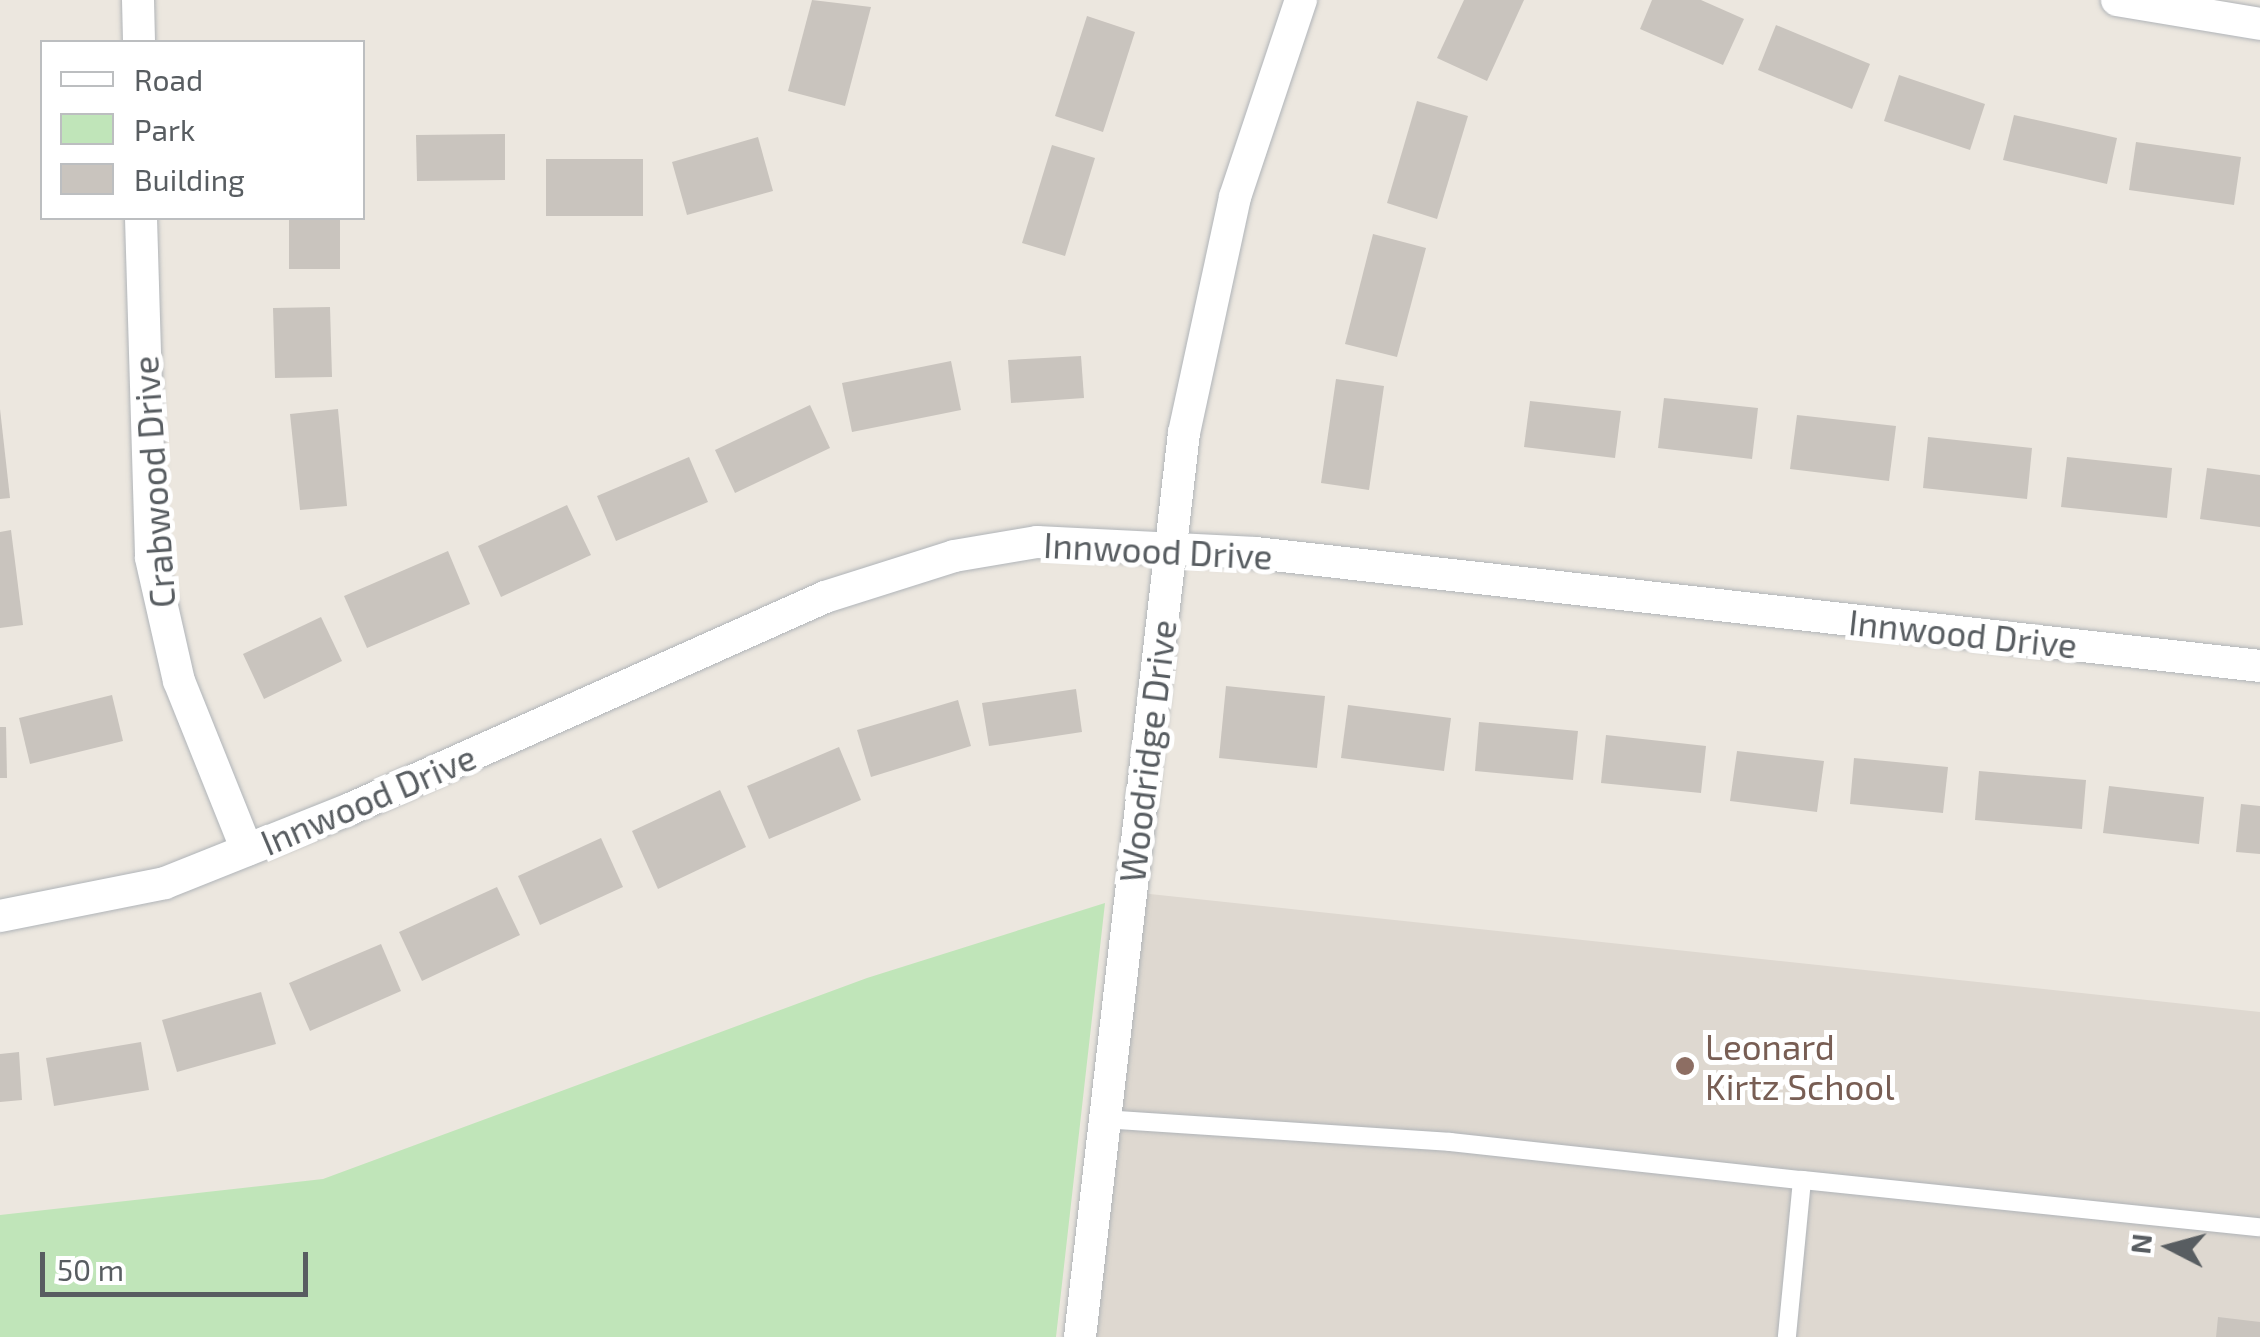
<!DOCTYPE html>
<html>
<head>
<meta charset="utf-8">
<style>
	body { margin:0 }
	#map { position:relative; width:2260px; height:1337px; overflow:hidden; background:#ece7df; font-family:"Exo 2",sans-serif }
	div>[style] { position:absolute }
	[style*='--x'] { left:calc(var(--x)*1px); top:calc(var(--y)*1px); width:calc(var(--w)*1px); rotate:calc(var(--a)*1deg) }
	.education>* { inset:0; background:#ded8d0 }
	.green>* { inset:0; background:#c0e5b9 }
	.building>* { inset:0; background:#c9c4be }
	.roads { filter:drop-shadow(0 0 2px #b0b4b8) drop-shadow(0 0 2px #b0b4b8) }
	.lane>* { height:18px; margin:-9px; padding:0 9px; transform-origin:9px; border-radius:9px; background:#fff }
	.street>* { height:32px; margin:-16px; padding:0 16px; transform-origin:16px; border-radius:16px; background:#fff }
	.dots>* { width:28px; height:28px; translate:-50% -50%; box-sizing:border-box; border:5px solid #fff; border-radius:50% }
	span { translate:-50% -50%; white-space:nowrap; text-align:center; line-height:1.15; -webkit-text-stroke:10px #fff; paint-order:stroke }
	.street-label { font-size:35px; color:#585d61 }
	.education-label { font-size:35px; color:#785e54 }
	.left { translate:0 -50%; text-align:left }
	.legend { position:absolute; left:40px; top:40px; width:325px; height:180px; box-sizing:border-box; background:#fff; border:2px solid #bcbec0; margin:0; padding:12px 18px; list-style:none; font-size:30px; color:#585d61 }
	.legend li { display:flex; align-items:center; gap:20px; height:50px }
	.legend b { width:50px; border:2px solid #bcbec0 }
	.north { position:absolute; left:2120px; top:1197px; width:100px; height:100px; -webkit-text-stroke:8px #fff; paint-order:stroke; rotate:276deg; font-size:28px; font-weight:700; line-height:40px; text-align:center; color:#585d61 }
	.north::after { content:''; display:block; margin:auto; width:35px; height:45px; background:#585d61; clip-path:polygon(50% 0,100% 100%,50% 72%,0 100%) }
	.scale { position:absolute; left:40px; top:1252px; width:268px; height:45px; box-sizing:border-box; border:5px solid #585d61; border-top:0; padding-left:12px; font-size:30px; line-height:35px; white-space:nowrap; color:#585d61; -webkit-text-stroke:8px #fff; paint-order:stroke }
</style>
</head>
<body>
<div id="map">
	<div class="education">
		<div style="clip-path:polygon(1131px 892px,2260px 1012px,2260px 1337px,1080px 1337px)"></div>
	</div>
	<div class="green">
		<div style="clip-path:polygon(1105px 903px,1056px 1337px,0 1337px,0 1215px,323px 1179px,867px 978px)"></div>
	</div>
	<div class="building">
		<div style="clip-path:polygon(812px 0,871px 7px,845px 106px,788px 91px)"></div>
		<div style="clip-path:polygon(1464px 0,1524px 0,1487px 81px,1437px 58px)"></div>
		<div style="clip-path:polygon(1652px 0,1701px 0,1744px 19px,1723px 65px,1640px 29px)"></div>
		<div style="clip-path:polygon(1087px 16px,1135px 32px,1103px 132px,1055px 116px)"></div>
		<div style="clip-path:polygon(1776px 25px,1870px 64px,1852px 109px,1758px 70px)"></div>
		<div style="clip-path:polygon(1899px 75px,1985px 104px,1970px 150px,1884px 121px)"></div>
		<div style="clip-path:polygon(1417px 101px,1468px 116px,1437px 219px,1387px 203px)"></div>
		<div style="clip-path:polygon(2014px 115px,2117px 138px,2107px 184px,2003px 160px)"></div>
		<div style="clip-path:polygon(505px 134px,505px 180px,417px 181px,416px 135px)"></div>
		<div style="clip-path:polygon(758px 137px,773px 191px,687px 215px,672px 162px)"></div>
		<div style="clip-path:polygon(2136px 142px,2241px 157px,2234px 205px,2129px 190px)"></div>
		<div style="clip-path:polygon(1052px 145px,1095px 158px,1065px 256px,1022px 243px)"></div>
		<div style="clip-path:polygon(546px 159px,643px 159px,643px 216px,546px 216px)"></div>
		<div style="clip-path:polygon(289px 218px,340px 218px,340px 269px,289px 269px)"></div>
		<div style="clip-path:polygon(1373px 234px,1426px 248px,1397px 357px,1345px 344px)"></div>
		<div style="clip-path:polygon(330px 307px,332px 377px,275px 378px,273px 308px)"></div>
		<div style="clip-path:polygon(1081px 356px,1084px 398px,1011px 403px,1008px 360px)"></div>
		<div style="clip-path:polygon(951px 361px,961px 410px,852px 432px,842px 383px)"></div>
		<div style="clip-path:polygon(1336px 379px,1384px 386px,1369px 490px,1321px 483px)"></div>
		<div style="clip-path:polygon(1664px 398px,1758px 408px,1752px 459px,1658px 448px)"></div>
		<div style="clip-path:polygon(1530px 401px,1621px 411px,1615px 458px,1524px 447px)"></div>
		<div style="clip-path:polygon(810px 405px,830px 448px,735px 493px,715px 450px)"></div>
		<div style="clip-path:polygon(0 409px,10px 498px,0 499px)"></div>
		<div style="clip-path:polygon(338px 409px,347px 506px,300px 510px,290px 414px)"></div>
		<div style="clip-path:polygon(1797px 415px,1896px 426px,1889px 481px,1790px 469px)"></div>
		<div style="clip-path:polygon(1928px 437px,2032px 448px,2027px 499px,1923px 488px)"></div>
		<div style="clip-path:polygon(689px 457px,708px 502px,616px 541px,597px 496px)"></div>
		<div style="clip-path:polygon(2067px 457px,2172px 468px,2167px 518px,2061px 507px)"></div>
		<div style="clip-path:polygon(2207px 468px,2260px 475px,2260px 527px,2200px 519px)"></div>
		<div style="clip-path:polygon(567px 505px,591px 555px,501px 597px,478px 546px)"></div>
		<div style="clip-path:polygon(11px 530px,23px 625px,0 628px,0 532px)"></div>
		<div style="clip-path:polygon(448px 551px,470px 604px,367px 648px,344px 596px)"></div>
		<div style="clip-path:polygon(321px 617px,342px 661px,264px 699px,243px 654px)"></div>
		<div style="clip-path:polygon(1226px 686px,1325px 696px,1317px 768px,1219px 758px)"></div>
		<div style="clip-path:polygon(1076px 689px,1082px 732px,989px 746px,982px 703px)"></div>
		<div style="clip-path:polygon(112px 695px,123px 741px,30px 764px,19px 718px)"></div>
		<div style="clip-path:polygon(958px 700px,971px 746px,871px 777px,857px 730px)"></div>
		<div style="clip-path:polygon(1348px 705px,1451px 718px,1444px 771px,1341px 758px)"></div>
		<div style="clip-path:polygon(1479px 722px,1578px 731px,1573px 780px,1475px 771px)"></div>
		<div style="clip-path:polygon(0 727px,6px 727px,7px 778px,0 778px)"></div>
		<div style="clip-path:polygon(1606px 735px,1706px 746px,1701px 793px,1601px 783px)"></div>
		<div style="clip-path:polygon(839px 747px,861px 800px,769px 839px,747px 786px)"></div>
		<div style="clip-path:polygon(1737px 751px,1824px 761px,1817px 812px,1730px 801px)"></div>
		<div style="clip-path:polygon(1854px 758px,1948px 767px,1943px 813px,1850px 804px)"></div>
		<div style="clip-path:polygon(1979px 771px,2086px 780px,2082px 829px,1975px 820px)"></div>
		<div style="clip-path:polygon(2109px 786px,2204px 797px,2199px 844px,2103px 833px)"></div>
		<div style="clip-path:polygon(720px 790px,746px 847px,658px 889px,632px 831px)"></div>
		<div style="clip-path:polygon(2241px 804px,2260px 806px,2260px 854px,2236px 852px)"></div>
		<div style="clip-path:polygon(601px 838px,623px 887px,540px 925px,518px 876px)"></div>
		<div style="clip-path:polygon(497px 887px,520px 935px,422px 981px,399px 932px)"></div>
		<div style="clip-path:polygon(381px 944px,401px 991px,310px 1031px,289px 983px)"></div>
		<div style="clip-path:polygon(261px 992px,276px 1044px,177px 1072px,162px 1020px)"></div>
		<div style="clip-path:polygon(141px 1042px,149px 1090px,54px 1106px,46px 1058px)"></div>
		<div style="clip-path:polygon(19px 1052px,22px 1100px,0 1102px,0 1054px)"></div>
		<div style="clip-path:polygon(2218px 1317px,2260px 1322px,2260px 1337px,2216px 1337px)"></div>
	</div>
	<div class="roads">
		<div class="lane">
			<div style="--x:1104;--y:1119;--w:347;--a:3.8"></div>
			<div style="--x:1450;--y:1142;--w:354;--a:6.2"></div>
			<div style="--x:1802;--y:1180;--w:158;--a:95.5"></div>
			<div style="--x:1802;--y:1180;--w:460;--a:5.9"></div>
		</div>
		<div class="street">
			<div style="--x:138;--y:0;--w:42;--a:88.6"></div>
			<div style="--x:2117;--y:0;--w:145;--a:9.5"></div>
			<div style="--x:141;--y:218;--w:340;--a:88.3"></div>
			<div style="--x:151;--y:558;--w:126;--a:77.2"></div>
			<div style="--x:179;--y:681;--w:182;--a:68.1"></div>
			<div style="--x:0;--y:916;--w:168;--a:-11.3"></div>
			<div style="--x:165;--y:883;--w:199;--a:-21.8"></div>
			<div style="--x:350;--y:809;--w:520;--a:-24.05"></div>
			<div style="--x:825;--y:597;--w:135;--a:-17.6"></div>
			<div style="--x:954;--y:556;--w:84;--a:-9.6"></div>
			<div style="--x:1037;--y:542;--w:219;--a:2.9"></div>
			<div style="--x:1256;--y:553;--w:1010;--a:6.42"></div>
			<div style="--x:1080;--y:1337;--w:910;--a:-83.44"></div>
			<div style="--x:1184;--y:433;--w:241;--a:-77.8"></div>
			<div style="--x:1235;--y:197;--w:208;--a:-71.5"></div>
		</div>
	</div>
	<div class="dots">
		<div style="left:1685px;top:1066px;background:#8d6e63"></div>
	</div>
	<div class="street-label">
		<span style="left:153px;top:482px;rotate:-94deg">Crabwood Drive</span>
		<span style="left:1158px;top:550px;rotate:3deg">Innwood Drive</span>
		<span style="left:1963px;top:633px;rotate:6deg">Innwood Drive</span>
		<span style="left:1147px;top:751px;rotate:-83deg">Woodridge Drive</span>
		<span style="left:368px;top:799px;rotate:-23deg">Innwood Drive</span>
	</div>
	<div class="education-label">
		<span class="left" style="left:1705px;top:1066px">Leonard<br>Kirtz School</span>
	</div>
	<ul class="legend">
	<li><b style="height:12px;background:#fff"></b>Road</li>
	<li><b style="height:28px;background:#c0e5b9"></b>Park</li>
	<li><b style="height:28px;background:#c9c4be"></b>Building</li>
	</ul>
	<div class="north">N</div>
	<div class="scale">50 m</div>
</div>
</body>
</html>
